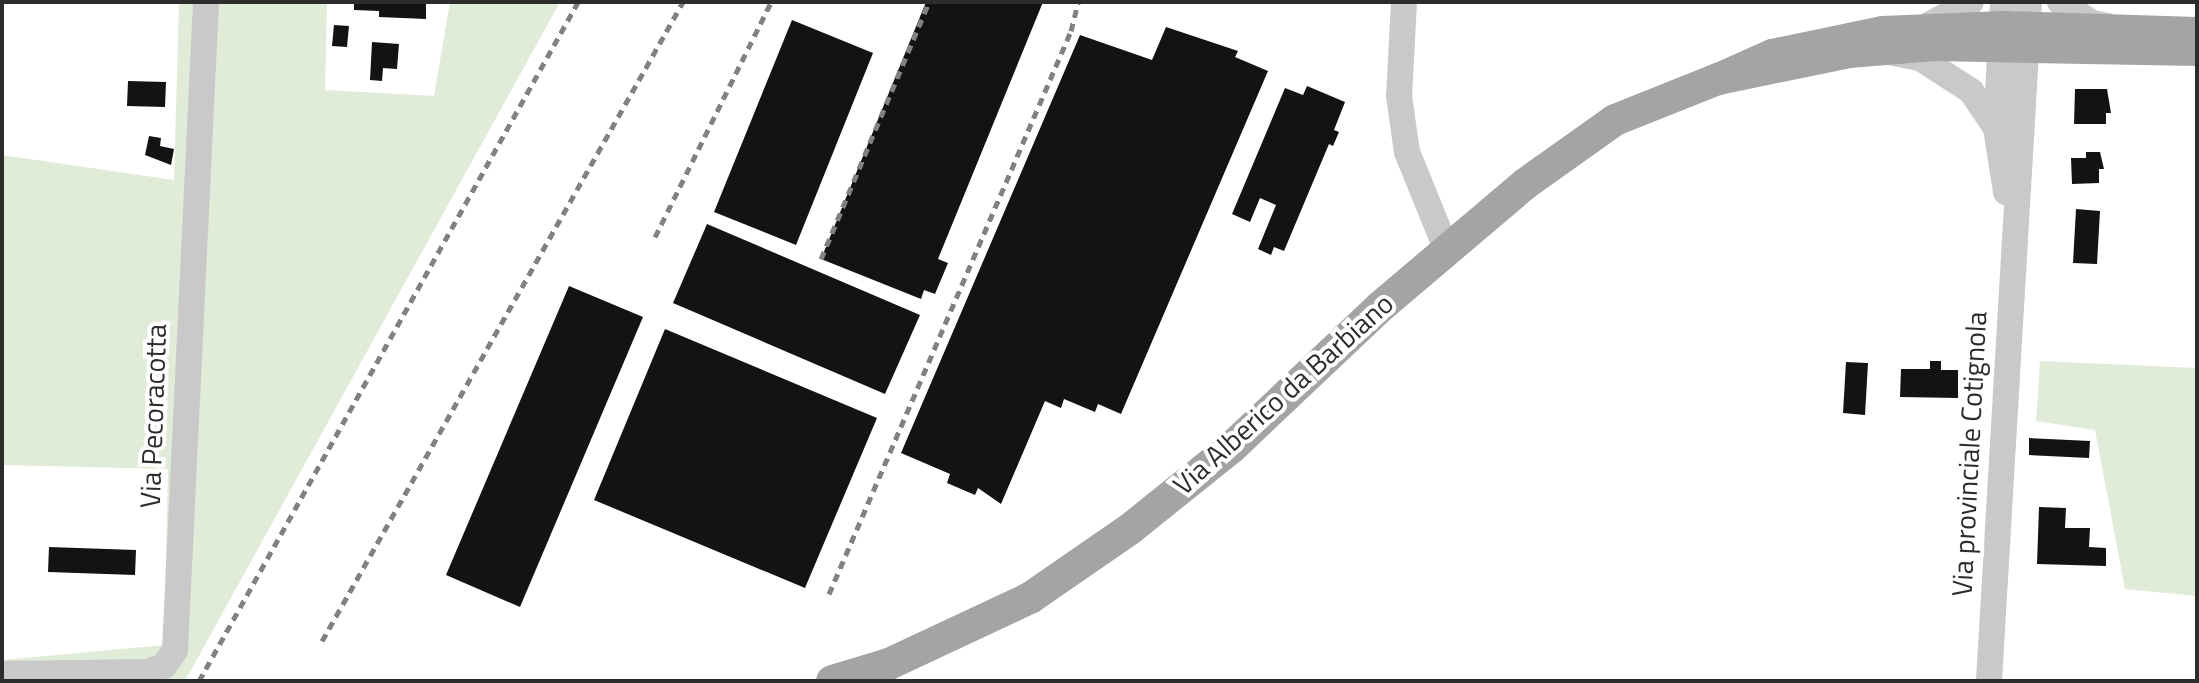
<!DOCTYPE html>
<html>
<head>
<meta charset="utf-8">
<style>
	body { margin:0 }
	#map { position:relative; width:2199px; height:683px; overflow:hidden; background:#fff; font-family:"Titillium Web",sans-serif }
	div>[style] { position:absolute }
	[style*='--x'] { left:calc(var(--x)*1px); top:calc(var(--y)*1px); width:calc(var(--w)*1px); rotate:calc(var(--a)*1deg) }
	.green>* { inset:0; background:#e0ecd7 }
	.building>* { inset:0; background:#131313 }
	.minor>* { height:26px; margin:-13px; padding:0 13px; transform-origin:13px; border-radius:13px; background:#c9c9c9 }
	.major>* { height:32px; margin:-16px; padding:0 16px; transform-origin:16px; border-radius:16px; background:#a4a4a4 }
	.rail>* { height:5px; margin-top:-2.5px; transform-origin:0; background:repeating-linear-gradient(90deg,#818181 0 8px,transparent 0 14px) }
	span { translate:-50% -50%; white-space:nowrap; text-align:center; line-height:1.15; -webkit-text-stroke:8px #fff; paint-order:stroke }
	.street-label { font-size:28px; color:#2c2c2c }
	.frame { position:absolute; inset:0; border:4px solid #2c2c2c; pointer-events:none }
</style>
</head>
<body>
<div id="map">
	<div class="green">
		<div style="clip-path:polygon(179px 2px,327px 2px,325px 90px,434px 96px,450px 2px,560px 2px,185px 681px,2px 681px,2px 660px,164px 645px,168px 469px,2px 465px,2px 155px,174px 180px)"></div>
		<div style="clip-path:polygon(2040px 361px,2197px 368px,2197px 596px,2125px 589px,2095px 430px,2036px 421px)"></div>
	</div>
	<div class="building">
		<div style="clip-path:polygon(354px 2px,426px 2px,426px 19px,379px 17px,379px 11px,354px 10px)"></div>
		<div style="clip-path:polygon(926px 2px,1043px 2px,938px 259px,948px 263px,935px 294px,924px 290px,921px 299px,821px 259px)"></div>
		<div style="clip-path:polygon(792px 20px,873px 53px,796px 245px,714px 212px)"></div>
		<div style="clip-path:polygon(334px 25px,349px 26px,347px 47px,332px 46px)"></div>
		<div style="clip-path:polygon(1166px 27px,1238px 51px,1235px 57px,1268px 71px,1121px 414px,1098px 404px,1095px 412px,1064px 399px,1061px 408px,1045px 401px,1001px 504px,978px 488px,975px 495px,947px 483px,950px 474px,901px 453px,1080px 35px,1152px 60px)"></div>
		<div style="clip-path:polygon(372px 42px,399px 44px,397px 69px,383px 68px,382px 81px,370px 80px)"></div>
		<div style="clip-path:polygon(128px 81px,166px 82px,165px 107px,127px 106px)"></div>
		<div style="clip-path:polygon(1307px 86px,1345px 102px,1334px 130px,1339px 132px,1333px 146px,1329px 144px,1284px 251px,1274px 247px,1271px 255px,1258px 249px,1276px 205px,1260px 198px,1250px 222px,1232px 214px,1285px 88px,1303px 95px)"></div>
		<div style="clip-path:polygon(2075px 89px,2107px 89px,2111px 113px,2106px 113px,2106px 124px,2074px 124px)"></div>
		<div style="clip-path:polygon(149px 136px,161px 138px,160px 146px,174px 149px,171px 165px,145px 155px)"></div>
		<div style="clip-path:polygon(2086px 152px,2100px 152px,2104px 169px,2099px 169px,2099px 183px,2072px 184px,2071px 158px,2086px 158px)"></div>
		<div style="clip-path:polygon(2076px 209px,2100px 211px,2097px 264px,2073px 263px)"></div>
		<div style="clip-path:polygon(707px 224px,920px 315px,885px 394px,673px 303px)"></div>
		<div style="clip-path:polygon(569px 286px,643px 317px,520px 607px,446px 575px)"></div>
		<div style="clip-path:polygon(665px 329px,877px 418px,805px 588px,594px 500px)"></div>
		<div style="clip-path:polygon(1930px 361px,1941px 361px,1941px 370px,1958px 370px,1958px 398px,1900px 397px,1901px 369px,1930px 369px)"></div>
		<div style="clip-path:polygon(1846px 362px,1868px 363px,1865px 415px,1843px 413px)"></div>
		<div style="clip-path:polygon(2029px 438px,2090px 441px,2089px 458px,2029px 455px)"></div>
		<div style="clip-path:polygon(2039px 507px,2066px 508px,2065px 528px,2090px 528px,2089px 547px,2106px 548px,2106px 566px,2037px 564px)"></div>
		<div style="clip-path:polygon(49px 547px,136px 550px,135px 575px,48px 572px)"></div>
	</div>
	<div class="minor">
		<div style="--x:1404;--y:2;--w:94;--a:93"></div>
		<div style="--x:1399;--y:96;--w:57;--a:81.9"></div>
		<div style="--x:1407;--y:152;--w:104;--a:67.9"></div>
		<div style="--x:2060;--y:2;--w:38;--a:33"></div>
		<div style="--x:2092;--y:23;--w:16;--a:11"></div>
		<div style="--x:1925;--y:27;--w:52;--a:-28.5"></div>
		<div style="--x:1894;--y:53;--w:26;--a:11"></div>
		<div style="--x:1920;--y:58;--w:61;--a:32.9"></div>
		<div style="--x:1971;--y:91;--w:45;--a:56"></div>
		<div style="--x:1996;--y:128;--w:65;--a:81.1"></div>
		<div style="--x:1996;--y:128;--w:126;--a:-86.8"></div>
		<div style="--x:2;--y:674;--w:145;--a:-0.8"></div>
		<div style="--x:147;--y:672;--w:18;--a:-19"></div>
		<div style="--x:164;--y:666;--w:19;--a:-55"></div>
		<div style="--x:175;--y:650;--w:649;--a:-87.26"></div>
		<div style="--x:1989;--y:681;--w:680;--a:-86.63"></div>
	</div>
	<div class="major">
		<div style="--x:2197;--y:33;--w:195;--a:-178.2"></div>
		<div style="--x:2002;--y:27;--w:119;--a:177.6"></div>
		<div style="--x:1883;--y:32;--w:113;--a:168.3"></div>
		<div style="--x:1772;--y:55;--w:59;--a:156"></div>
		<div style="--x:1718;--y:79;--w:134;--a:-11.6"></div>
		<div style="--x:1849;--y:52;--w:85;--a:-4.7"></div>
		<div style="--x:1934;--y:45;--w:263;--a:1.1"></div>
		<div style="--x:832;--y:681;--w:59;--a:-16.6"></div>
		<div style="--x:889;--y:664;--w:156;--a:-25.1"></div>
		<div style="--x:1030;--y:598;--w:121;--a:-34.6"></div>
		<div style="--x:1130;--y:529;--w:131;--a:-38.8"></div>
		<div style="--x:1232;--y:447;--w:204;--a:-43.4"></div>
		<div style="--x:1380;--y:307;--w:190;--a:-40.3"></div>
		<div style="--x:1525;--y:184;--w:110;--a:-35.4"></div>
		<div style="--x:1615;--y:120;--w:111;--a:-21.7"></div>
	</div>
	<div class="rail">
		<div style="--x:655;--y:237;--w:262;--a:-63.7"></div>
		<div style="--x:821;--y:259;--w:279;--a:-67.2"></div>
		<div style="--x:829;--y:594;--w:613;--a:-66.74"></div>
		<div style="--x:1071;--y:31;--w:30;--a:-76"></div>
		<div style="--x:322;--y:641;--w:734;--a:-60.54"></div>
		<div style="--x:199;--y:681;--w:778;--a:-60.83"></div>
	</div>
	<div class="street-label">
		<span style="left:1283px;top:394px;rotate:-42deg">Via Alberico da Barbiano</span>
		<span style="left:153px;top:416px;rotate:-88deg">Via Pecoracotta</span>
		<span style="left:1969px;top:454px;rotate:-87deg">Via provinciale Cotignola</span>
	</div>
	<div class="frame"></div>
</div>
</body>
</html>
